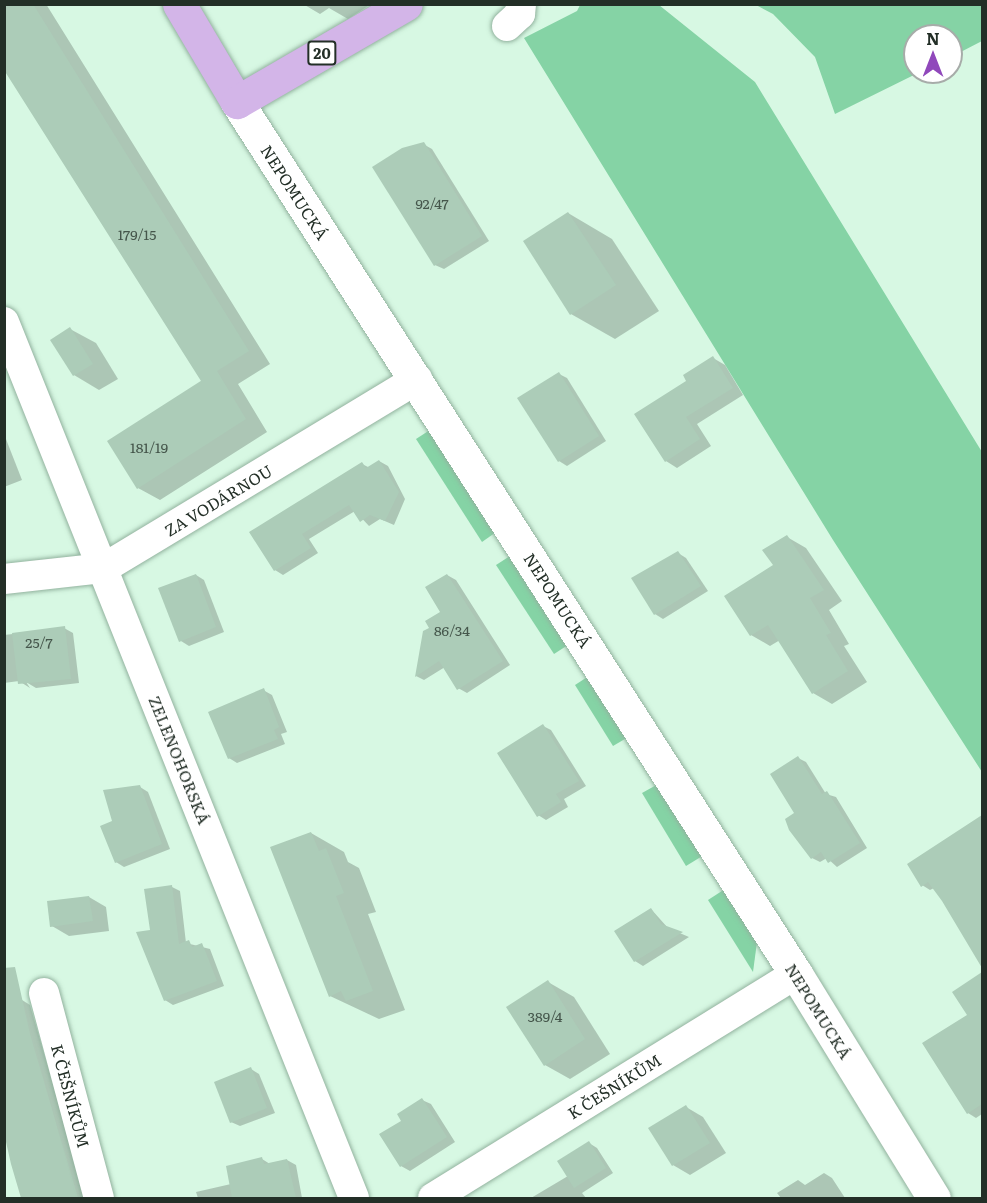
<!DOCTYPE html>
<html>
<head>
<meta charset="utf-8">
<style>
	body { margin:0 }
	#map { position:relative; width:987px; height:1203px; overflow:hidden; background:#d7f8e3; font-family:Literata,serif }
	div>[style] { position:absolute }
	[style*='--x'] { left:calc(var(--x)*1px); top:calc(var(--y)*1px); width:calc(var(--w)*1px); rotate:calc(var(--a)*1deg) }
	.green>* { inset:0; background:#85d3a5 }
	.shadow>* { inset:0; background:#0003 }
	.building>* { inset:0; background:#acccb8 }
	.roads { filter:drop-shadow(0 0 2px #92b29e) drop-shadow(0 0 2px #92b29e) }
	.minor>* { height:30px; margin:-15px; padding:0 15px; transform-origin:15px; border-radius:15px; background:#fff }
	.tertiary>* { height:33px; margin:-16.5px; padding:0 16.5px; transform-origin:16.5px; border-radius:16.5px; background:#fff }
	.primary>* { height:33px; margin:-16.5px; padding:0 16.5px; transform-origin:16.5px; border-radius:16.5px; background:#d3b5e8 }
	span { translate:-50% -50%; white-space:nowrap; text-align:center; line-height:1.15; -webkit-text-stroke:4.5px #fff; paint-order:stroke }
	.number-label { font-size:14px; color:#45564b }
	.number-label span { -webkit-text-stroke-width:0 }
	.shield-label span { padding:2px 4px; background:#fff; border:2px solid; border-radius:4px; -webkit-text-stroke-width:0 }
	.shield-label { font-size:15px; color:#232f27; font-weight:700 }
	.street-label { font-size:16px; color:#232f27 }
	.frame { position:absolute; inset:0; border:6px solid #232f27; pointer-events:none }
	.north { position:absolute; left:903px; top:24px; width:60px; height:60px; box-sizing:border-box; background:#fff; border:2px solid #a7aca9; border-radius:50%; rotate:0deg; font-size:16px; font-weight:700; line-height:24px; text-align:center; color:#232f27 }
	.north::after { content:''; display:block; margin:auto; width:21px; height:27px; background:#9048bb; clip-path:polygon(50% 0,100% 100%,50% 72%,0 100%) }
</style>
</head>
<body>
<div id="map">
	<div class="green">
		<div style="clip-path:polygon(580px 5px,659px 5px,755px 82px,982px 452px,982px 772px,833px 540px,524px 38px,577px 11px)"></div>
		<div style="clip-path:polygon(756px 5px,982px 5px,982px 41px,951px 57px,951px 36px,915px 36px,915px 72px,920px 72px,835px 114px,815px 57px,773px 14px)"></div>
		<div style="clip-path:polygon(433px 428px,499px 530px,482px 542px,416px 439px)"></div>
		<div style="clip-path:polygon(513px 554px,571px 643px,554px 654px,496px 565px)"></div>
		<div style="clip-path:polygon(592px 674px,630px 736px,613px 746px,575px 685px)"></div>
		<div style="clip-path:polygon(660px 783px,704px 855px,686px 866px,642px 793px)"></div>
		<div style="clip-path:polygon(725px 889px,757px 942px,753px 972px,708px 900px)"></div>
	</div>
	<div class="shadow">
		<div style="clip-path:polygon(4px 4px,46px 4px,270px 364px,238px 384px,267px 432px,160px 500px,138px 488px,204px 381px)"></div>
		<div style="clip-path:polygon(303px 4px,371px 4px,348px 19px,329px 8px,320px 14px)"></div>
		<div style="clip-path:polygon(423px 144px,432px 149px,489px 241px,444px 269px,435px 265px)"></div>
		<div style="clip-path:polygon(568px 213px,612px 239px,659px 311px,615px 339px,571px 314px)"></div>
		<div style="clip-path:polygon(70px 329px,96px 343px,118px 379px,99px 390px,74px 375px)"></div>
		<div style="clip-path:polygon(713px 358px,725px 365px,743px 395px,697px 424px,711px 446px,677px 468px,666px 461px,689px 381px)"></div>
		<div style="clip-path:polygon(559px 374px,567px 378px,606px 441px,567px 466px,559px 461px)"></div>
		<div style="clip-path:polygon(4px 434px,22px 480px,4px 487px)"></div>
		<div style="clip-path:polygon(379px 461px,388px 466px,405px 499px,394px 525px,380px 519px,369px 526px,355px 511px,309px 539px,318px 553px,283px 575px,275px 570px,252px 533px,362px 464px,370px 468px)"></div>
		<div style="clip-path:polygon(787px 537px,806px 548px,842px 601px,829px 610px,849px 644px,844px 646px,867px 682px,832px 704px,813px 693px,780px 640px,770px 646px,751px 635px)"></div>
		<div style="clip-path:polygon(678px 553px,686px 558px,708px 591px,663px 619px,655px 614px)"></div>
		<div style="clip-path:polygon(196px 575px,204px 580px,224px 632px,189px 646px,181px 641px)"></div>
		<div style="clip-path:polygon(447px 575px,456px 580px,510px 665px,467px 693px,458px 688px,445px 667px,424px 680px,416px 676px,431px 628px,442px 612px)"></div>
		<div style="clip-path:polygon(64px 628px,73px 633px,79px 683px,36px 688px,26px 682px,30px 688px,19px 681px,4px 683px,4px 635px)"></div>
		<div style="clip-path:polygon(263px 690px,272px 695px,287px 732px,281px 734px,285px 744px,237px 763px,229px 758px)"></div>
		<div style="clip-path:polygon(543px 726px,551px 730px,586px 786px,564px 799px,568px 807px,546px 820px,538px 815px)"></div>
		<div style="clip-path:polygon(798px 758px,806px 762px,826px 794px,836px 797px,867px 848px,837px 867px,827px 858px,820px 862px,812px 858px,796px 813px)"></div>
		<div style="clip-path:polygon(140px 787px,148px 792px,170px 849px,124px 867px,116px 862px,114px 822px)"></div>
		<div style="clip-path:polygon(978px 820px,982px 822px,982px 959px,934px 888px,930px 890px,922px 885px)"></div>
		<div style="clip-path:polygon(311px 833px,344px 852px,348px 862px,359px 868px,376px 912px,368px 914px,405px 1010px,379px 1019px,330px 996px)"></div>
		<div style="clip-path:polygon(172px 887px,180px 891px,186px 943px,210px 949px,224px 986px,173px 1005px,165px 1000px,151px 931px)"></div>
		<div style="clip-path:polygon(89px 897px,106px 907px,109px 931px,69px 936px,52px 926px)"></div>
		<div style="clip-path:polygon(651px 909px,668px 928px,689px 937px,643px 966px,635px 961px)"></div>
		<div style="clip-path:polygon(548px 982px,574px 997px,610px 1054px,570px 1079px,545px 1065px)"></div>
		<div style="clip-path:polygon(22px 1000px,30px 1005px,86px 1198px,24px 1198px,4px 1128px)"></div>
		<div style="clip-path:polygon(982px 1007px,982px 1114px,976px 1118px,968px 1113px,924px 1043px)"></div>
		<div style="clip-path:polygon(251px 1069px,259px 1074px,275px 1113px,240px 1126px,231px 1122px)"></div>
		<div style="clip-path:polygon(422px 1100px,431px 1104px,455px 1142px,410px 1171px,401px 1166px,381px 1135px,403px 1121px)"></div>
		<div style="clip-path:polygon(686px 1107px,703px 1117px,726px 1153px,690px 1175px,673px 1165px)"></div>
		<div style="clip-path:polygon(589px 1143px,597px 1148px,613px 1173px,582px 1193px,586px 1198px,531px 1198px,568px 1176px)"></div>
		<div style="clip-path:polygon(262px 1159px,270px 1164px,287px 1160px,296px 1165px,302px 1198px,198px 1198px,196px 1192px,231px 1184px)"></div>
		<div style="clip-path:polygon(824px 1173px,832px 1178px,845px 1198px,781px 1198px,777px 1193px,798px 1180px,805px 1185px)"></div>
	</div>
	<div class="building">
		<div style="clip-path:polygon(4px 4px,33px 4px,249px 351px,217px 371px,246px 419px,137px 489px,107px 441px,207px 377px,201px 381px,4px 70px)"></div>
		<div style="clip-path:polygon(424px 142px,482px 236px,434px 266px,372px 167px,402px 148px)"></div>
		<div style="clip-path:polygon(568px 212px,616px 285px,570px 315px,523px 241px)"></div>
		<div style="clip-path:polygon(70px 327px,93px 364px,73px 376px,50px 340px)"></div>
		<div style="clip-path:polygon(713px 356px,733px 388px,686px 417px,700px 439px,665px 462px,634px 414px,686px 381px,683px 375px)"></div>
		<div style="clip-path:polygon(559px 372px,599px 436px,558px 462px,517px 398px)"></div>
		<div style="clip-path:polygon(379px 460px,399px 492px,385px 521px,370px 515px,360px 522px,349px 505px,302px 534px,311px 548px,274px 571px,249px 532px,362px 462px,366px 468px)"></div>
		<div style="clip-path:polygon(787px 535px,824px 590px,810px 598px,831px 633px,826px 635px,848px 671px,812px 694px,768px 625px,750px 636px,724px 596px,773px 565px,762px 550px)"></div>
		<div style="clip-path:polygon(678px 551px,701px 586px,654px 615px,631px 578px)"></div>
		<div style="clip-path:polygon(196px 574px,216px 627px,179px 642px,158px 588px)"></div>
		<div style="clip-path:polygon(447px 574px,503px 661px,457px 690px,439px 661px,415px 677px,423px 631px,429px 628px,425px 621px,440px 612px,425px 587px)"></div>
		<div style="clip-path:polygon(65px 626px,71px 679px,18px 684px,12px 633px)"></div>
		<div style="clip-path:polygon(264px 688px,279px 727px,274px 730px,278px 739px,228px 759px,208px 712px)"></div>
		<div style="clip-path:polygon(543px 724px,579px 781px,556px 794px,561px 802px,537px 817px,497px 753px)"></div>
		<div style="clip-path:polygon(798px 756px,822px 794px,827px 791px,860px 843px,828px 863px,821px 852px,811px 859px,789px 830px,785px 819px,794px 813px,770px 774px)"></div>
		<div style="clip-path:polygon(140px 785px,162px 844px,115px 863px,100px 826px,112px 821px,103px 790px)"></div>
		<div style="clip-path:polygon(982px 815px,982px 968px,942px 901px,928px 882px,921px 887px,907px 864px)"></div>
		<div style="clip-path:polygon(311px 832px,319px 851px,326px 848px,344px 893px,336px 896px,373px 991px,346px 1001px,341px 991px,329px 997px,270px 847px)"></div>
		<div style="clip-path:polygon(172px 885px,179px 944px,189px 940px,192px 947px,202px 943px,217px 981px,164px 1001px,136px 932px,150px 930px,144px 889px)"></div>
		<div style="clip-path:polygon(89px 896px,93px 921px,50px 927px,47px 901px)"></div>
		<div style="clip-path:polygon(651px 908px,661px 924px,683px 932px,634px 962px,614px 931px)"></div>
		<div style="clip-path:polygon(15px 967px,30px 1034px,78px 1198px,21px 1198px,11px 1164px,4px 1133px,4px 968px)"></div>
		<div style="clip-path:polygon(982px 972px,982px 1104px,967px 1114px,922px 1043px,967px 1015px,952px 992px)"></div>
		<div style="clip-path:polygon(548px 980px,585px 1039px,544px 1066px,506px 1007px)"></div>
		<div style="clip-path:polygon(251px 1067px,267px 1108px,230px 1123px,214px 1082px)"></div>
		<div style="clip-path:polygon(422px 1098px,447px 1137px,400px 1167px,379px 1134px,401px 1121px,397px 1114px)"></div>
		<div style="clip-path:polygon(686px 1105px,710px 1143px,672px 1166px,648px 1128px)"></div>
		<div style="clip-path:polygon(589px 1141px,606px 1168px,574px 1188px,557px 1161px)"></div>
		<div style="clip-path:polygon(262px 1157px,264px 1164px,287px 1159px,296px 1198px,232px 1198px,226px 1166px)"></div>
	</div>
	<div class="roads">
		<div class="minor">
			<div style="--x:507;--y:26;--w:18;--a:-43"></div>
			<div style="--x:520;--y:14;--w:10;--a:-84"></div>
			<div style="--x:4;--y:322;--w:943;--a:68.22"></div>
			<div style="--x:4;--y:579;--w:101;--a:-6.3"></div>
			<div style="--x:104;--y:568;--w:366;--a:-31.1"></div>
			<div style="--x:44;--y:993;--w:212;--a:75"></div>
			<div style="--x:433;--y:1198;--w:427;--a:-31.7"></div>
		</div>
		<div class="tertiary">
			<div style="--x:237;--y:102;--w:1036;--a:57.34"></div>
			<div style="--x:796;--y:974;--w:263;--a:58.4"></div>
		</div>
		<div class="primary">
			<div style="--x:179;--y:4;--w:114;--a:59.4"></div>
			<div style="--x:237;--y:102;--w:195;--a:-30.1"></div>
		</div>
	</div>
	<div class="number-label">
		<span style="left:432px;top:203px">92/47</span>
		<span style="left:137px;top:234px">179/15</span>
		<span style="left:149px;top:447px">181/19</span>
		<span style="left:452px;top:630px">86/34</span>
		<span style="left:39px;top:642px">25/7</span>
		<span style="left:545px;top:1016px">389/4</span>
	</div>
	<div class="shield-label">
		<span style="left:322px;top:53px">20</span>
	</div>
	<div class="street-label">
		<span style="left:295px;top:192px;rotate:57deg">NEPOMUCKÁ</span>
		<span style="left:218px;top:500px;rotate:-31deg">ZA VODÁRNOU</span>
		<span style="left:558px;top:600px;rotate:57deg">NEPOMUCKÁ</span>
		<span style="left:180px;top:760px;rotate:68deg">ZELENOHORSKÁ</span>
		<span style="left:819px;top:1011px;rotate:58deg">NEPOMUCKÁ</span>
		<span style="left:614px;top:1086px;rotate:-32deg">K ČEŠNÍKŮM</span>
		<span style="left:71px;top:1096px;rotate:75deg">K ČEŠNÍKŮM</span>
	</div>
	<div class="frame"></div>
	<div class="north">N</div>
</div>
</body>
</html>
